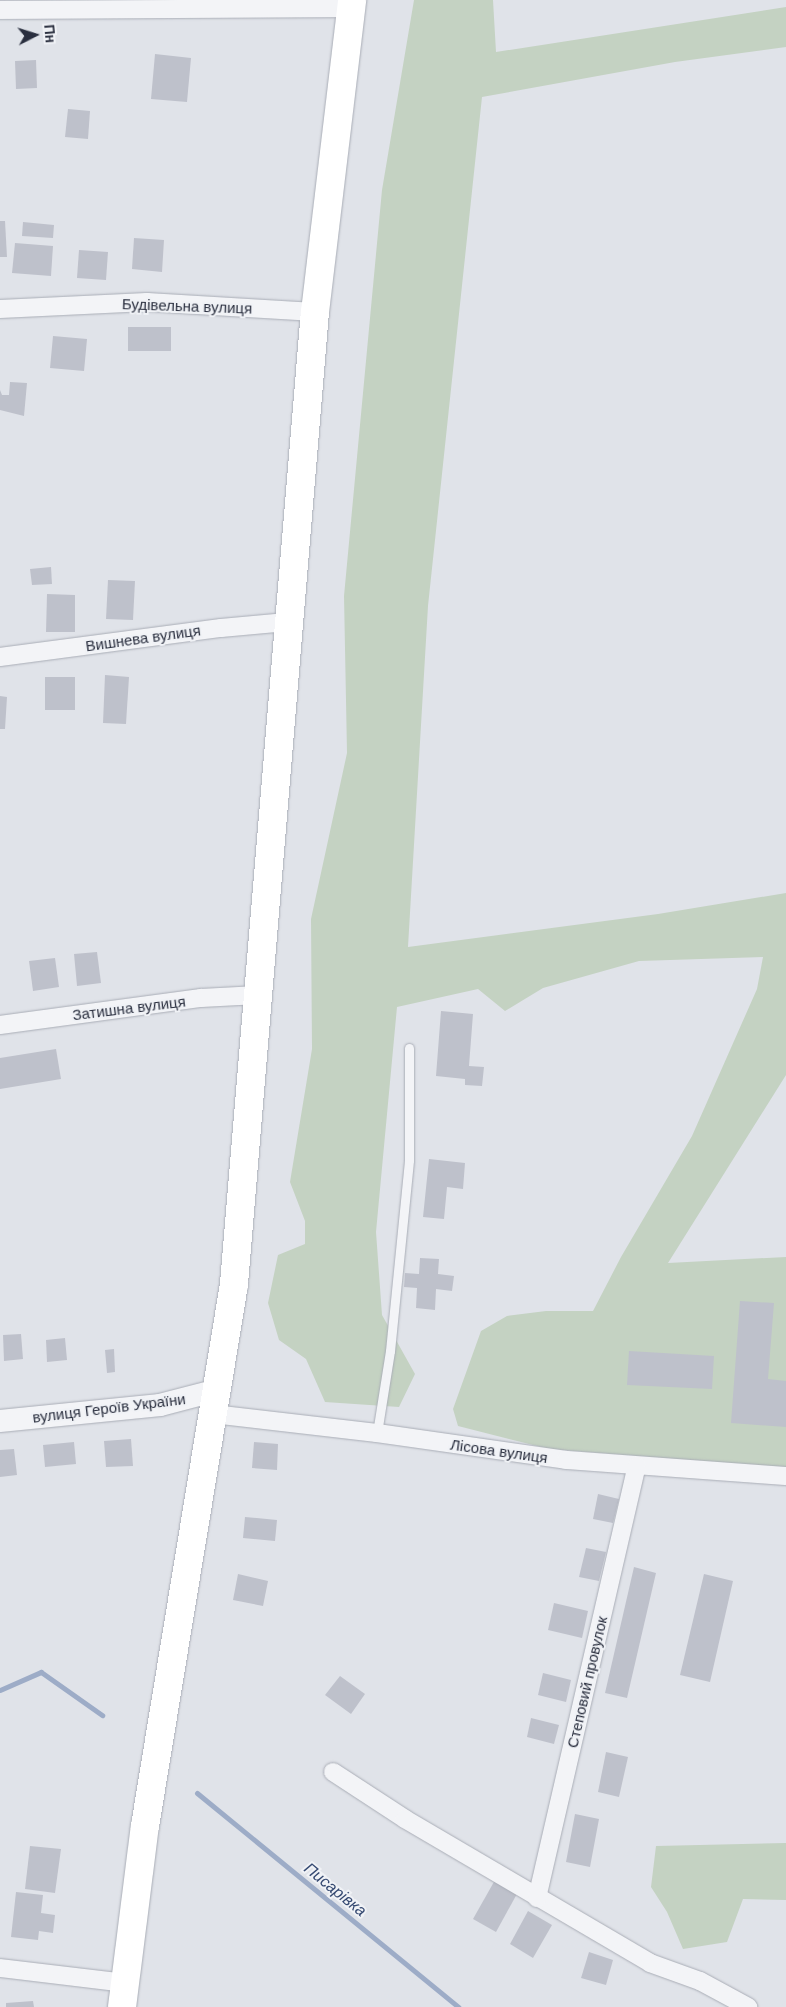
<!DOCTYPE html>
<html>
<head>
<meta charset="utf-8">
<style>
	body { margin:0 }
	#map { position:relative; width:786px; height:2007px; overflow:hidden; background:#e0e3e9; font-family:Arial,sans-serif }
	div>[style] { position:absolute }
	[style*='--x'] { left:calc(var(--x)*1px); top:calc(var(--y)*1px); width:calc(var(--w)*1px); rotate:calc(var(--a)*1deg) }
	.green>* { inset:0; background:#c4d2c2 }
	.stream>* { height:5px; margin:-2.5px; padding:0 2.5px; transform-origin:2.5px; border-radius:2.5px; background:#9dacc7 }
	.building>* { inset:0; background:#bec1cb }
	.roads { filter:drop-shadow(0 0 1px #a9adb6) drop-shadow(0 0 1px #a9adb6) }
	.service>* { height:9px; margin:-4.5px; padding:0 4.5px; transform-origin:4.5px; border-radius:4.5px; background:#f3f4f7 }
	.minor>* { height:18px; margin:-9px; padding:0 9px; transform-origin:9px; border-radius:9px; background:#f3f4f7 }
	.tertiary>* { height:22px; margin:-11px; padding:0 11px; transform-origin:11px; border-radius:11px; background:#f3f4f7 }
	.primary>* { height:28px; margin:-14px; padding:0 14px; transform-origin:14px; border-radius:14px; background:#fff }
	span { translate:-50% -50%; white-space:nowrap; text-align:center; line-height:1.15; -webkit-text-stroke:4px #f0f2f6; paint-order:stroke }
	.street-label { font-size:15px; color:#2a2f3f }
	.water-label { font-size:16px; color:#354971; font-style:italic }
	.north { position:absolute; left:10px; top:10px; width:50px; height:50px; -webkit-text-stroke:4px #f0f2f6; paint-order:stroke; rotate:85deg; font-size:14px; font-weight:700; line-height:20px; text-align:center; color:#2a2f3f }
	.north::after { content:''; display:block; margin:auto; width:18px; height:22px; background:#2a2f3f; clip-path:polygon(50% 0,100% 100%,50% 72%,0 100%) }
</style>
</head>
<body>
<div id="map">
	<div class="green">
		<div style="clip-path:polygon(414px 0,493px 0,496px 52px,786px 7px,786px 47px,675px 62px,482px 97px,428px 606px,408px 947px,658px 914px,786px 893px,786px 1075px,668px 1263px,786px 1257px,786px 1468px,549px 1449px,458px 1426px,453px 1409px,481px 1331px,507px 1316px,546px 1311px,593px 1311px,621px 1257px,692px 1136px,757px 989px,763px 957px,639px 961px,543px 988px,505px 1011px,478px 989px,397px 1007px,376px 1232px,382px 1315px,415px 1374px,399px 1407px,325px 1402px,306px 1359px,279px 1340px,268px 1303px,278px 1255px,305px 1244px,305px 1221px,290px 1182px,312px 1049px,311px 919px,347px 753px,344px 596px,382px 190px)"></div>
		<div style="clip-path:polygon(786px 1843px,786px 1900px,743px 1899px,727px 1942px,683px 1949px,667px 1912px,651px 1887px,656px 1846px)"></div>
	</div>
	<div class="stream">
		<div style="--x:0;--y:1690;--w:45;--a:-23.7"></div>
		<div style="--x:41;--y:1672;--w:75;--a:35.2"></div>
		<div style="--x:197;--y:1793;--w:338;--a:39.3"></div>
	</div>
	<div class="building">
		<div style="clip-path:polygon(155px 54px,191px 58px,187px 102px,151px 99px)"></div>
		<div style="clip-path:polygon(36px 60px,37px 88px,16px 89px,15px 61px)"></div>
		<div style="clip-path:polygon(68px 109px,90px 111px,88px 139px,65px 137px)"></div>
		<div style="clip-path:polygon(0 221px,5px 221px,7px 257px,0 257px)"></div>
		<div style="clip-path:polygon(23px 222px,54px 225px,53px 238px,22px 236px)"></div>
		<div style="clip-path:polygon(134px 238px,164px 240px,162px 272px,132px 269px)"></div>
		<div style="clip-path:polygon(15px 243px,53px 246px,51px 276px,12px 273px)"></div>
		<div style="clip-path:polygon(79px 250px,108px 252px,106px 280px,77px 278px)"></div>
		<div style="clip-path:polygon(128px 327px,171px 327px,171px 351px,128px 351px)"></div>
		<div style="clip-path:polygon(53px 336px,87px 339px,84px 371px,50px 368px)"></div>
		<div style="clip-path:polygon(10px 382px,27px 383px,24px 416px,0 410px,0 390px,2px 395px,9px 395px)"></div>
		<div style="clip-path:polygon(51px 567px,52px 584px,32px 585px,30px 569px)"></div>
		<div style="clip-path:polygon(108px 580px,135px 581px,133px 620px,106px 619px)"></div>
		<div style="clip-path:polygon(47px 594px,75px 595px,75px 632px,46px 632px)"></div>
		<div style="clip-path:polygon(105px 675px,129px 677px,126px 724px,103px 723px)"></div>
		<div style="clip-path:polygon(45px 677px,75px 677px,75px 710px,45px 710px)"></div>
		<div style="clip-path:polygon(0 696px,7px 697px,5px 729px,0 729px)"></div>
		<div style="clip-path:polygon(97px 952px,101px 983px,77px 986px,74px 954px)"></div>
		<div style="clip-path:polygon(55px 958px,59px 987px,33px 991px,29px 961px)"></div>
		<div style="clip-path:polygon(441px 1011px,473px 1014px,469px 1066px,484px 1067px,482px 1086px,465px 1085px,465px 1079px,436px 1076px)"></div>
		<div style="clip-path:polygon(56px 1049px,61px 1079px,0 1089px,0 1058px)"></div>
		<div style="clip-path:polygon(429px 1159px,465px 1163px,463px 1189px,447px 1187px,444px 1219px,423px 1217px)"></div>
		<div style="clip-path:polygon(420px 1258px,439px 1259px,438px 1274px,454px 1276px,452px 1291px,436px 1289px,435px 1310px,416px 1308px,417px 1288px,404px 1287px,405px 1273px,419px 1274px)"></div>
		<div style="clip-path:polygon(740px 1301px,774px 1303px,768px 1379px,786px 1381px,786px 1427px,731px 1423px)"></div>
		<div style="clip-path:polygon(21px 1334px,23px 1359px,4px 1361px,3px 1335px)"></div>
		<div style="clip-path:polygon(65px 1338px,67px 1360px,47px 1362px,46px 1340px)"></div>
		<div style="clip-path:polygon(114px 1349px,115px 1372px,107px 1373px,105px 1350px)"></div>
		<div style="clip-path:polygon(629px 1351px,714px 1356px,712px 1389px,627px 1385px)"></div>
		<div style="clip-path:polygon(131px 1439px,133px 1466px,106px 1467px,104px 1441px)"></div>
		<div style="clip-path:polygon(74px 1442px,76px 1464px,45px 1467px,43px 1445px)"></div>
		<div style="clip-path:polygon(254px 1442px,278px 1444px,277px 1470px,252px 1468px)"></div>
		<div style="clip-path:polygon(14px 1449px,17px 1475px,0 1477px,0 1450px)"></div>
		<div style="clip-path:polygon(598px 1494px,619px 1499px,613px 1523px,593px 1519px)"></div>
		<div style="clip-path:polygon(245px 1517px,277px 1520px,275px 1541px,243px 1538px)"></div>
		<div style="clip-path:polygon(586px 1548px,606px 1552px,599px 1581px,579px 1577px)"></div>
		<div style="clip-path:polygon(634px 1567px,656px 1573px,627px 1698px,605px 1693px)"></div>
		<div style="clip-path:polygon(238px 1574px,268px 1581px,263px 1606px,233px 1600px)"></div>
		<div style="clip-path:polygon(704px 1574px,733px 1581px,710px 1682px,680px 1675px)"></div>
		<div style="clip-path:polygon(554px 1603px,588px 1611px,582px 1638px,548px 1630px)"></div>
		<div style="clip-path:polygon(543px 1673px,571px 1680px,566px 1702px,538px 1695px)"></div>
		<div style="clip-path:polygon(340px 1676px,365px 1694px,351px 1714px,325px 1695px)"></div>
		<div style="clip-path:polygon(531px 1718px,559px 1725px,554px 1744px,527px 1737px)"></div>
		<div style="clip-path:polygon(606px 1752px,628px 1757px,619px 1797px,598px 1792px)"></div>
		<div style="clip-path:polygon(575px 1814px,599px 1819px,590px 1867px,566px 1862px)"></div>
		<div style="clip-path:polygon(30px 1846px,61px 1849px,55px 1893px,25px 1889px)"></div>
		<div style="clip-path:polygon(495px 1880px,518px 1892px,496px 1932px,473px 1919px)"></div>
		<div style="clip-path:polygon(16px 1892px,43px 1895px,41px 1913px,55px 1915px,53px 1933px,39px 1931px,38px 1940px,11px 1937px)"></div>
		<div style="clip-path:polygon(528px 1911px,552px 1925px,533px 1958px,510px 1944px)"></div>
		<div style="clip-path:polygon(589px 1952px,613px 1960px,606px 1985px,581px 1978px)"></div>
		<div style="clip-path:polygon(33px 2001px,34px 2007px,6px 2007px,6px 2003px)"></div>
	</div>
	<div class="roads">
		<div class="service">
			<div style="--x:377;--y:1433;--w:83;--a:-81"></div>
			<div style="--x:390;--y:1351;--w:192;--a:-84.3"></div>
			<div style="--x:409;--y:1160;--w:112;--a:-90"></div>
		</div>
		<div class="minor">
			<div style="--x:0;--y:10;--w:352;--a:-0.3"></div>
			<div style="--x:0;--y:309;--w:147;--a:-2.7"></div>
			<div style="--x:147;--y:302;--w:168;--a:3.4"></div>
			<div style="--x:0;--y:657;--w:223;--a:-7.5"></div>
			<div style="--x:221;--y:628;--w:66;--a:-5.2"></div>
			<div style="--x:0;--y:1025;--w:203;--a:-7.7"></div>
			<div style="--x:201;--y:998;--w:57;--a:-3"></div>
			<div style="--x:213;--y:1414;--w:165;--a:6.6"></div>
			<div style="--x:377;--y:1433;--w:191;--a:8.1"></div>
			<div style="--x:566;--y:1460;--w:221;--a:4.2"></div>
			<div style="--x:333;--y:1772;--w:86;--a:33.1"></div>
			<div style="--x:405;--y:1819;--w:284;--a:30.4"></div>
			<div style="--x:650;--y:1963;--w:53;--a:19.8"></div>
			<div style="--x:700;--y:1981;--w:55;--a:28.4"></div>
			<div style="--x:537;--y:1898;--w:443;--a:-77"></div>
			<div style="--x:0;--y:1968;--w:126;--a:6.8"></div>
		</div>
		<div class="tertiary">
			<div style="--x:0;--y:1421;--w:161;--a:-5.7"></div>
			<div style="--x:160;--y:1405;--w:59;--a:-14.7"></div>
		</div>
		<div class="primary">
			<div style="--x:122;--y:2007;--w:182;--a:-82.8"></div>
			<div style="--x:145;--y:1826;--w:549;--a:-80.67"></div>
			<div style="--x:234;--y:1284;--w:975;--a:-85.24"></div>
			<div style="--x:315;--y:312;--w:314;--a:-83.2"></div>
		</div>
	</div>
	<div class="street-label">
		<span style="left:187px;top:306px;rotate:2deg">Будівельна вулиця</span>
		<span style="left:143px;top:638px;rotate:-8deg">Вишнева вулиця</span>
		<span style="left:129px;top:1008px;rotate:-7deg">Затишна вулиця</span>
		<span style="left:109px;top:1408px;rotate:-7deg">вулиця Героїв України</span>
		<span style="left:499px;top:1451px;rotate:8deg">Лісова вулиця</span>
		<span style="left:587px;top:1682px;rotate:-77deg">Степовий провулок</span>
	</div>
	<div class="water-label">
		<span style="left:335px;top:1890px;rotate:39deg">Писарівка</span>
	</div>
	<div class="north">Пн</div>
</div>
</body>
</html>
